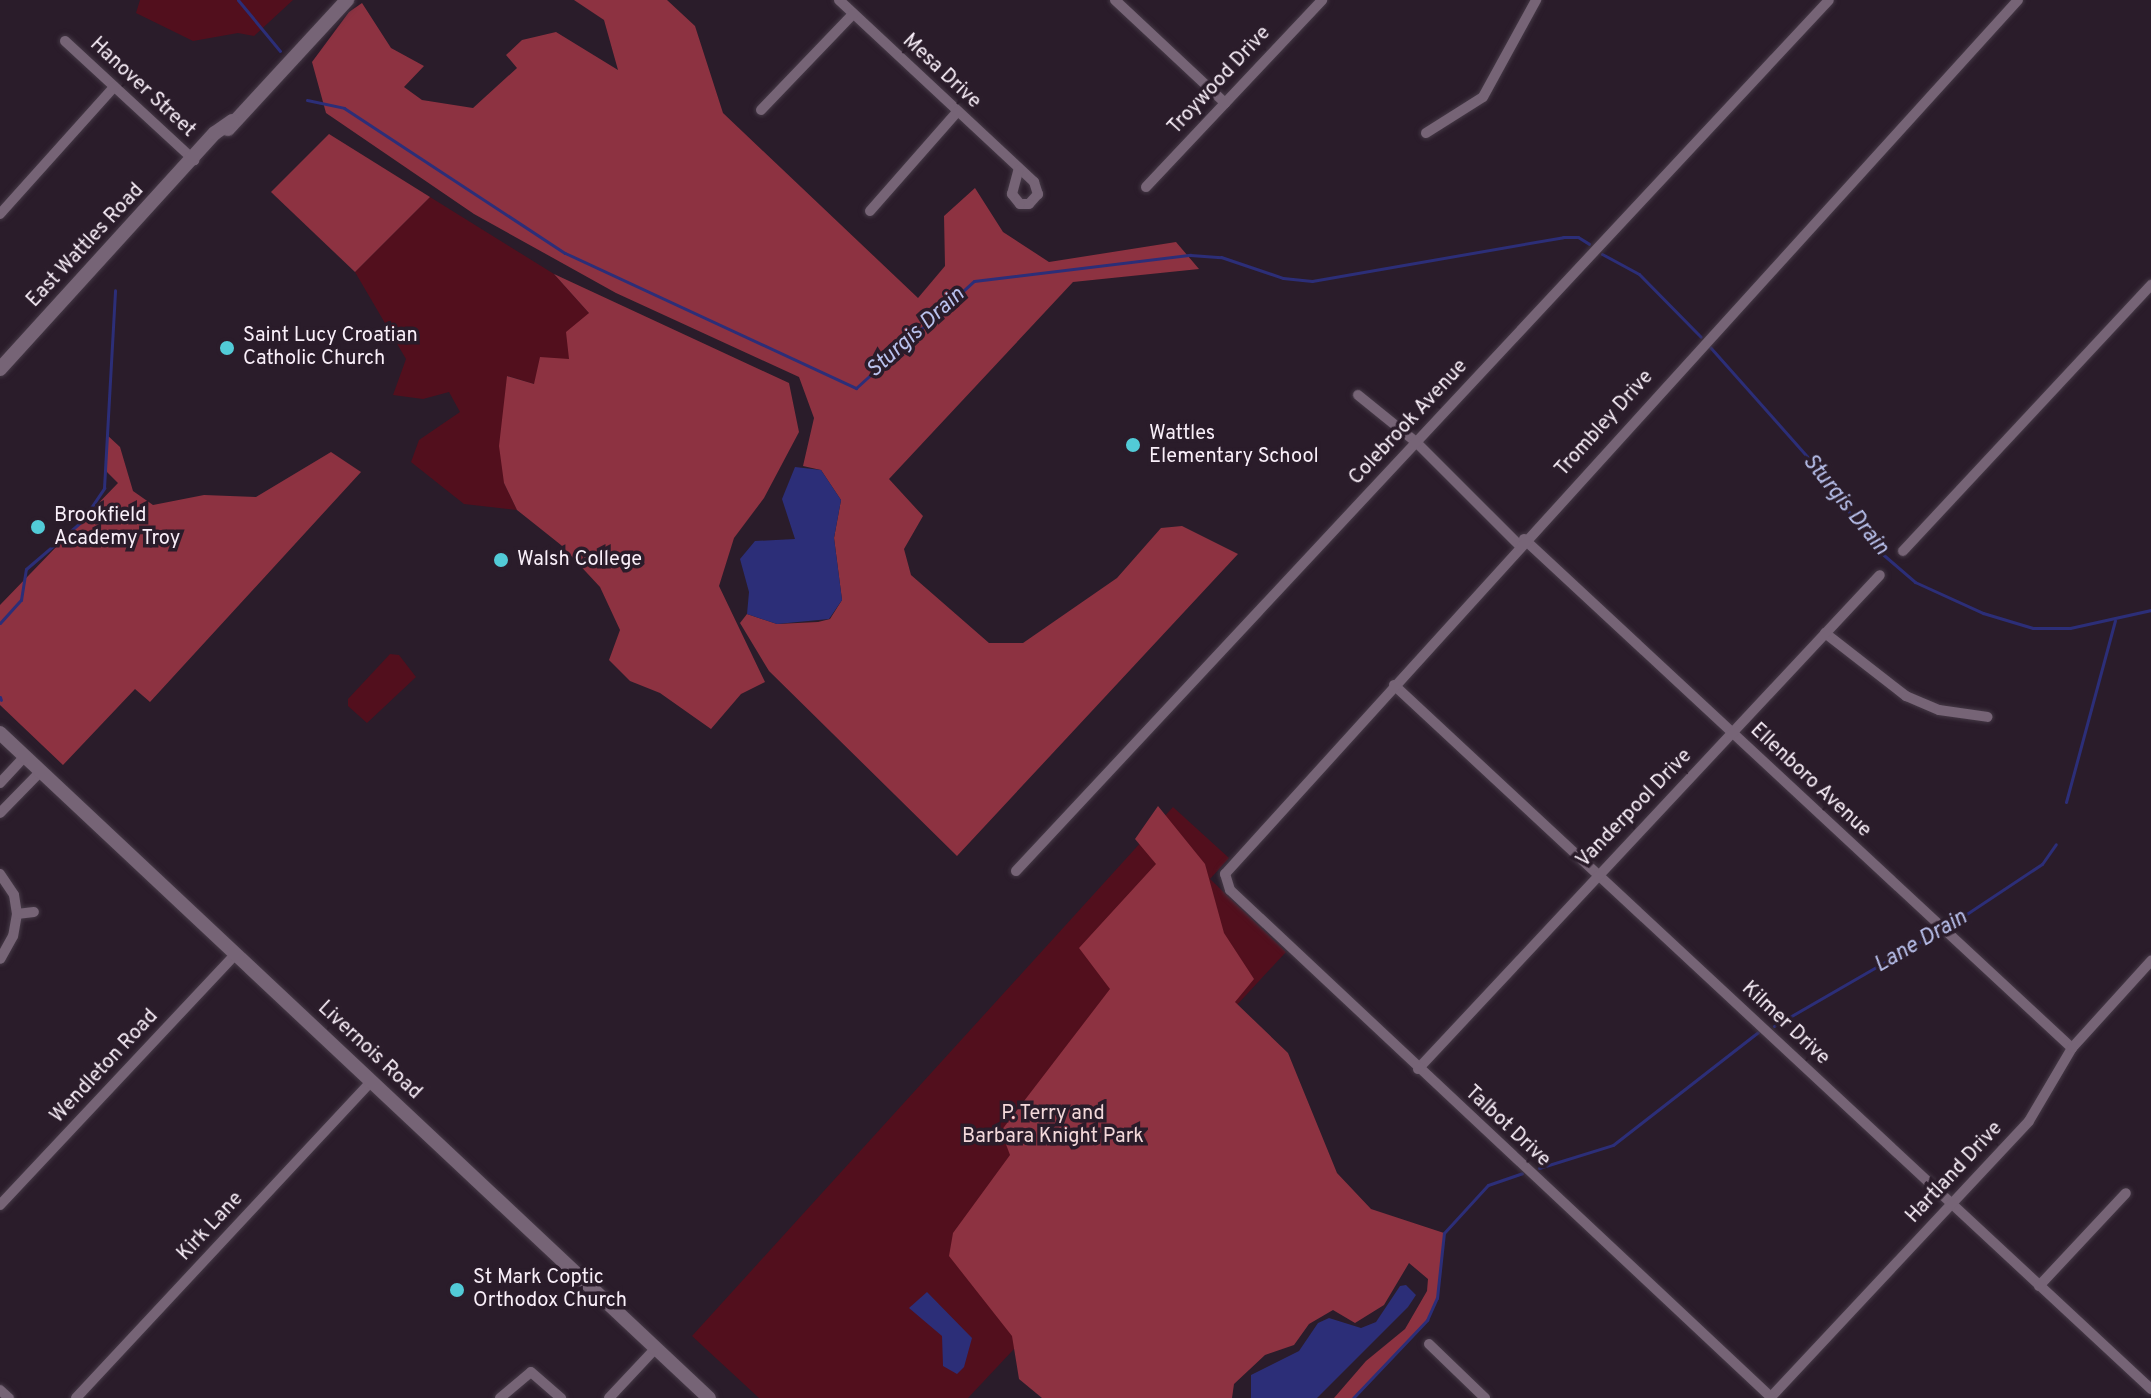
<!DOCTYPE html>
<html>
<head>
<meta charset="utf-8">
<style>
	body { margin:0 }
	#map { position:relative; width:2151px; height:1398px; overflow:hidden; background:#2a1c2a; font-family:Overpass,sans-serif }
	div>[style] { position:absolute }
	[style*='--x'] { left:calc(var(--x)*1px); top:calc(var(--y)*1px); width:calc(var(--w)*1px); rotate:calc(var(--a)*1deg) }
	.green>* { inset:0; background:#520f1d }
	.forest>* { inset:0; background:#8d3241 }
	.water>* { inset:0; background:#2c2e78 }
	.stream>* { height:3px; margin:-1.5px; padding:0 1.5px; transform-origin:1.5px; border-radius:1.5px; background:#2c2e78 }
	.roads { filter:drop-shadow(0 0 2px #453946) drop-shadow(0 0 2px #453946) }
	.street>* { height:10px; margin:-5px; padding:0 5px; transform-origin:5px; border-radius:5px; background:#766476 }
	.secondary>* { height:14px; margin:-7px; padding:0 7px; transform-origin:7px; border-radius:7px; background:#766476 }
	.dots>* { width:22px; height:22px; translate:-50% -50%; box-sizing:border-box; border:4px solid #2a1c2a; border-radius:50% }
	span { translate:-50% -50%; white-space:nowrap; text-align:center; line-height:1.15; -webkit-text-stroke:7px #2a1c2a; paint-order:stroke }
	.street-label { font-size:20px; color:#f9eff9 }
	.poi-label { font-size:20px; color:#f9eff9 }
	.left { translate:0 -50%; text-align:left }
	.park-label { font-size:20px; color:#f3d8da }
	.water-label { font-size:22px; color:#b9c1ed; font-style:italic }
</style>
</head>
<body>
<div id="map">
	<div class="green">
		<div style="clip-path:polygon(140px 0,293px 0,254px 36px,238px 33px,193px 41px,136px 13px)"></div>
		<div style="clip-path:polygon(430px 197px,554px 274px,589px 313px,569px 359px,534px 384px,508px 376px,504px 483px,517px 510px,464px 504px,411px 462px,419px 440px,460px 412px,449px 392px,423px 399px,393px 395px,406px 359px,355px 272px)"></div>
		<div style="clip-path:polygon(390px 654px,399px 655px,416px 677px,367px 723px,348px 706px,348px 699px)"></div>
		<div style="clip-path:polygon(1173px 807px,1229px 858px,1210px 879px,1286px 952px,1222px 1021px,1247px 1101px,968px 1398px,759px 1398px,692px 1336px)"></div>
	</div>
	<div class="forest">
		<div style="clip-path:polygon(574px 0,667px 0,695px 26px,723px 113px,918px 298px,945px 266px,944px 216px,975px 188px,1003px 232px,1049px 262px,1176px 242px,1199px 269px,1073px 282px,889px 479px,923px 516px,904px 549px,911px 575px,989px 643px,1023px 643px,1117px 578px,1161px 528px,1182px 526px,1238px 554px,957px 856px,769px 671px,740px 623px,747px 614px,777px 624px,818px 622px,830px 619px,842px 600px,834px 538px,841px 500px,821px 470px,803px 466px,814px 418px,799px 377px,616px 293px,474px 214px,326px 113px,312px 62px,349px 12px,362px 3px,391px 48px,424px 66px,404px 87px,422px 100px,473px 108px,517px 68px,506px 55px,522px 40px,556px 32px,618px 70px,604px 20px)"></div>
		<div style="clip-path:polygon(329px 134px,430px 197px,355px 272px,271px 192px)"></div>
		<div style="clip-path:polygon(554px 274px,789px 383px,799px 432px,764px 498px,734px 538px,719px 586px,765px 682px,741px 694px,711px 729px,660px 693px,630px 681px,609px 660px,620px 630px,600px 587px,561px 545px,517px 510px,504px 483px,499px 446px,507px 376px,534px 384px,540px 357px,569px 359px,566px 332px,589px 313px)"></div>
		<div style="clip-path:polygon(106px 434px,120px 447px,133px 491px,153px 505px,204px 495px,256px 497px,331px 452px,361px 472px,150px 702px,135px 689px,63px 765px,0 705px,0 605px,118px 483px,107px 472px)"></div>
		<div style="clip-path:polygon(1158px 806px,1205px 864px,1224px 933px,1254px 979px,1235px 1002px,1288px 1053px,1337px 1173px,1371px 1209px,1444px 1233px,1437px 1298px,1427px 1320px,1353px 1398px,1334px 1398px,1366px 1361px,1405px 1329px,1427px 1291px,1428px 1279px,1409px 1263px,1384px 1305px,1355px 1323px,1333px 1310px,1309px 1324px,1294px 1345px,1265px 1355px,1234px 1384px,1232px 1398px,1042px 1398px,1019px 1379px,1012px 1336px,949px 1256px,953px 1233px,1010px 1155px,1001px 1131px,1110px 989px,1079px 948px,1156px 864px,1135px 839px)"></div>
	</div>
	<div class="water">
		<div style="clip-path:polygon(795px 467px,821px 470px,841px 500px,834px 538px,842px 600px,829px 619px,777px 624px,747px 614px,749px 592px,740px 559px,755px 541px,795px 539px,782px 499px)"></div>
		<div style="clip-path:polygon(1406px 1285px,1416px 1295px,1408px 1307px,1317px 1398px,1251px 1398px,1251px 1375px,1299px 1351px,1318px 1323px,1329px 1318px,1361px 1328px,1376px 1322px,1400px 1286px)"></div>
		<div style="clip-path:polygon(927px 1292px,972px 1338px,964px 1367px,957px 1374px,943px 1366px,942px 1336px,909px 1308px)"></div>
	</div>
	<div class="stream">
		<div style="--x:238;--y:0;--w:66;--a:50.5"></div>
		<div style="--x:307;--y:100;--w:38;--a:12"></div>
		<div style="--x:344;--y:108;--w:264;--a:33.3"></div>
		<div style="--x:565;--y:253;--w:321;--a:24.9"></div>
		<div style="--x:856;--y:388;--w:159;--a:-42.2"></div>
		<div style="--x:974;--y:281;--w:218;--a:-6.9"></div>
		<div style="--x:1190;--y:255;--w:31;--a:4"></div>
		<div style="--x:1221;--y:257;--w:65;--a:18.7"></div>
		<div style="--x:1283;--y:278;--w:29;--a:6"></div>
		<div style="--x:1312;--y:281;--w:255;--a:-9.9"></div>
		<div style="--x:1563;--y:237;--w:15;--a:0"></div>
		<div style="--x:1578;--y:237;--w:13;--a:32"></div>
		<div style="--x:1602;--y:254;--w:42;--a:28.4"></div>
		<div style="--x:1639;--y:274;--w:88;--a:45.5"></div>
		<div style="--x:1710;--y:347;--w:167;--a:48.4"></div>
		<div style="--x:1821;--y:472;--w:89;--a:55.1"></div>
		<div style="--x:1872;--y:545;--w:57;--a:40.7"></div>
		<div style="--x:1915;--y:582;--w:75;--a:24.5"></div>
		<div style="--x:1983;--y:613;--w:52;--a:16.7"></div>
		<div style="--x:2033;--y:628;--w:37;--a:0"></div>
		<div style="--x:2070;--y:628;--w:83;--a:-12.5"></div>
		<div style="--x:0;--y:623;--w:31;--a:-48"></div>
		<div style="--x:21;--y:600;--w:31;--a:-81"></div>
		<div style="--x:26;--y:569;--w:74;--a:-40.6"></div>
		<div style="--x:82;--y:521;--w:40;--a:-56"></div>
		<div style="--x:104;--y:488;--w:198;--a:-86.8"></div>
		<div style="--x:0;--y:697;--w:3;--a:72"></div>
		<div style="--x:2066;--y:802;--w:188;--a:-74.9"></div>
		<div style="--x:1947;--y:927;--w:114;--a:-33.6"></div>
		<div style="--x:2042;--y:864;--w:24;--a:-55"></div>
		<div style="--x:1774;--y:1026;--w:192;--a:-30"></div>
		<div style="--x:1539;--y:1168;--w:77;--a:-17.3"></div>
		<div style="--x:1613;--y:1145;--w:184;--a:-37.9"></div>
		<div style="--x:1353;--y:1398;--w:108;--a:-46.5"></div>
		<div style="--x:1427;--y:1320;--w:24;--a:-66"></div>
		<div style="--x:1437;--y:1298;--w:65;--a:-83.9"></div>
		<div style="--x:1444;--y:1233;--w:65;--a:-47.5"></div>
		<div style="--x:1488;--y:1185;--w:36;--a:-19"></div>
	</div>
	<div class="roads">
		<div class="street">
			<div style="--x:839;--y:0;--w:267;--a:43"></div>
			<div style="--x:1034;--y:182;--w:13;--a:72"></div>
			<div style="--x:1038;--y:194;--w:13;--a:132"></div>
			<div style="--x:1029;--y:204;--w:9;--a:180"></div>
			<div style="--x:1020;--y:204;--w:13;--a:-129"></div>
			<div style="--x:1012;--y:194;--w:24;--a:-75"></div>
			<div style="--x:1115;--y:0;--w:151;--a:43.1"></div>
			<div style="--x:65;--y:41;--w:176;--a:42.7"></div>
			<div style="--x:761;--y:110;--w:133;--a:-46.2"></div>
			<div style="--x:1426;--y:133;--w:67;--a:-32.3"></div>
			<div style="--x:1483;--y:97;--w:111;--a:-61.3"></div>
			<div style="--x:1146;--y:187;--w:257;--a:-46.7"></div>
			<div style="--x:870;--y:211;--w:132;--a:-48.7"></div>
			<div style="--x:0;--y:214;--w:171;--a:-48.1"></div>
			<div style="--x:1358;--y:395;--w:75;--a:39"></div>
			<div style="--x:1416;--y:442;--w:146;--a:45"></div>
			<div style="--x:1524;--y:539;--w:748;--a:42.89"></div>
			<div style="--x:1903;--y:551;--w:364;--a:-47"></div>
			<div style="--x:1825;--y:633;--w:103;--a:37.9"></div>
			<div style="--x:1906;--y:696;--w:36;--a:23"></div>
			<div style="--x:1939;--y:710;--w:49;--a:8.1"></div>
			<div style="--x:1394;--y:685;--w:1034;--a:42.92"></div>
			<div style="--x:0;--y:783;--w:35;--a:-47"></div>
			<div style="--x:0;--y:813;--w:57;--a:-45.7"></div>
			<div style="--x:1016;--y:871;--w:1191;--a:-46.97"></div>
			<div style="--x:0;--y:874;--w:25;--a:56"></div>
			<div style="--x:14;--y:895;--w:19;--a:81"></div>
			<div style="--x:17;--y:914;--w:22;--a:100"></div>
			<div style="--x:13;--y:936;--w:26;--a:119"></div>
			<div style="--x:17;--y:914;--w:17;--a:-7"></div>
			<div style="--x:1418;--y:1069;--w:676;--a:-46.92"></div>
			<div style="--x:0;--y:1205;--w:345;--a:-46.8"></div>
			<div style="--x:2039;--y:1286;--w:127;--a:-46.9"></div>
			<div style="--x:1429;--y:1344;--w:78;--a:44"></div>
			<div style="--x:0;--y:1390;--w:12;--a:42"></div>
			<div style="--x:76;--y:1398;--w:434;--a:-47"></div>
			<div style="--x:500;--y:1398;--w:40;--a:-40"></div>
			<div style="--x:531;--y:1372;--w:40;--a:41"></div>
			<div style="--x:609;--y:1398;--w:69;--a:-46.8"></div>
			<div style="--x:1770;--y:1398;--w:379;--a:-46.9"></div>
			<div style="--x:2029;--y:1121;--w:85;--a:-59.5"></div>
			<div style="--x:2072;--y:1048;--w:118;--a:-47.8"></div>
			<div style="--x:1772;--y:1398;--w:743;--a:-136.85"></div>
			<div style="--x:1230;--y:890;--w:17;--a:-107"></div>
			<div style="--x:1225;--y:874;--w:1180;--a:-47.78"></div>
		</div>
		<div class="secondary">
			<div style="--x:228;--y:129;--w:176;--a:-47.3"></div>
			<div style="--x:0;--y:369;--w:319;--a:-47.7"></div>
			<div style="--x:215;--y:133;--w:21;--a:-35"></div>
			<div style="--x:0;--y:733;--w:972;--a:43.17"></div>
		</div>
	</div>
	<div class="dots">
		<div style="left:227px;top:348px;background:#52cbd7"></div>
		<div style="left:1133px;top:445px;background:#52cbd7"></div>
		<div style="left:38px;top:527px;background:#52cbd7"></div>
		<div style="left:501px;top:560px;background:#52cbd7"></div>
		<div style="left:457px;top:1290px;background:#52cbd7"></div>
	</div>
	<div class="street-label">
		<span style="left:941px;top:72px;rotate:43deg">Mesa Drive</span>
		<span style="left:1220px;top:81px;rotate:-47deg">Troywood Drive</span>
		<span style="left:142px;top:88px;rotate:43deg">Hanover Street</span>
		<span style="left:86px;top:246px;rotate:-47deg">East Wattles Road</span>
		<span style="left:1409px;top:423px;rotate:-47deg">Colebrook Avenue</span>
		<span style="left:1605px;top:424px;rotate:-48deg">Trombley Drive</span>
		<span style="left:1810px;top:781px;rotate:43deg">Ellenboro Avenue</span>
		<span style="left:1635px;top:809px;rotate:-46deg">Vanderpool Drive</span>
		<span style="left:1785px;top:1024px;rotate:43deg">Kilmer Drive</span>
		<span style="left:369px;top:1051px;rotate:43deg">Livernois Road</span>
		<span style="left:105px;top:1067px;rotate:-47deg">Wendleton Road</span>
		<span style="left:1507px;top:1127px;rotate:43deg">Talbot Drive</span>
		<span style="left:1955px;top:1173px;rotate:-47deg">Hartland Drive</span>
		<span style="left:211px;top:1227px;rotate:-47deg">Kirk Lane</span>
	</div>
	<div class="poi-label">
		<span class="left" style="left:243px;top:348px">Saint Lucy Croatian<br>Catholic Church</span>
		<span class="left" style="left:1149px;top:446px">Wattles<br>Elementary School</span>
		<span class="left" style="left:54px;top:528px">Brookfield<br>Academy Troy</span>
		<span class="left" style="left:517px;top:560px">Walsh College</span>
		<span class="left" style="left:473px;top:1290px">St Mark Coptic<br>Orthodox Church</span>
	</div>
	<div class="park-label">
		<span style="left:1053px;top:1126px">P. Terry and<br>Barbara Knight Park</span>
	</div>
	<div class="water-label">
		<span style="left:916px;top:333px;rotate:-42deg">Sturgis Drain</span>
		<span style="left:1845px;top:505px;rotate:51deg">Sturgis Drain</span>
		<span style="left:1921px;top:942px;rotate:-30deg">Lane Drain</span>
	</div>
</div>
</body>
</html>
